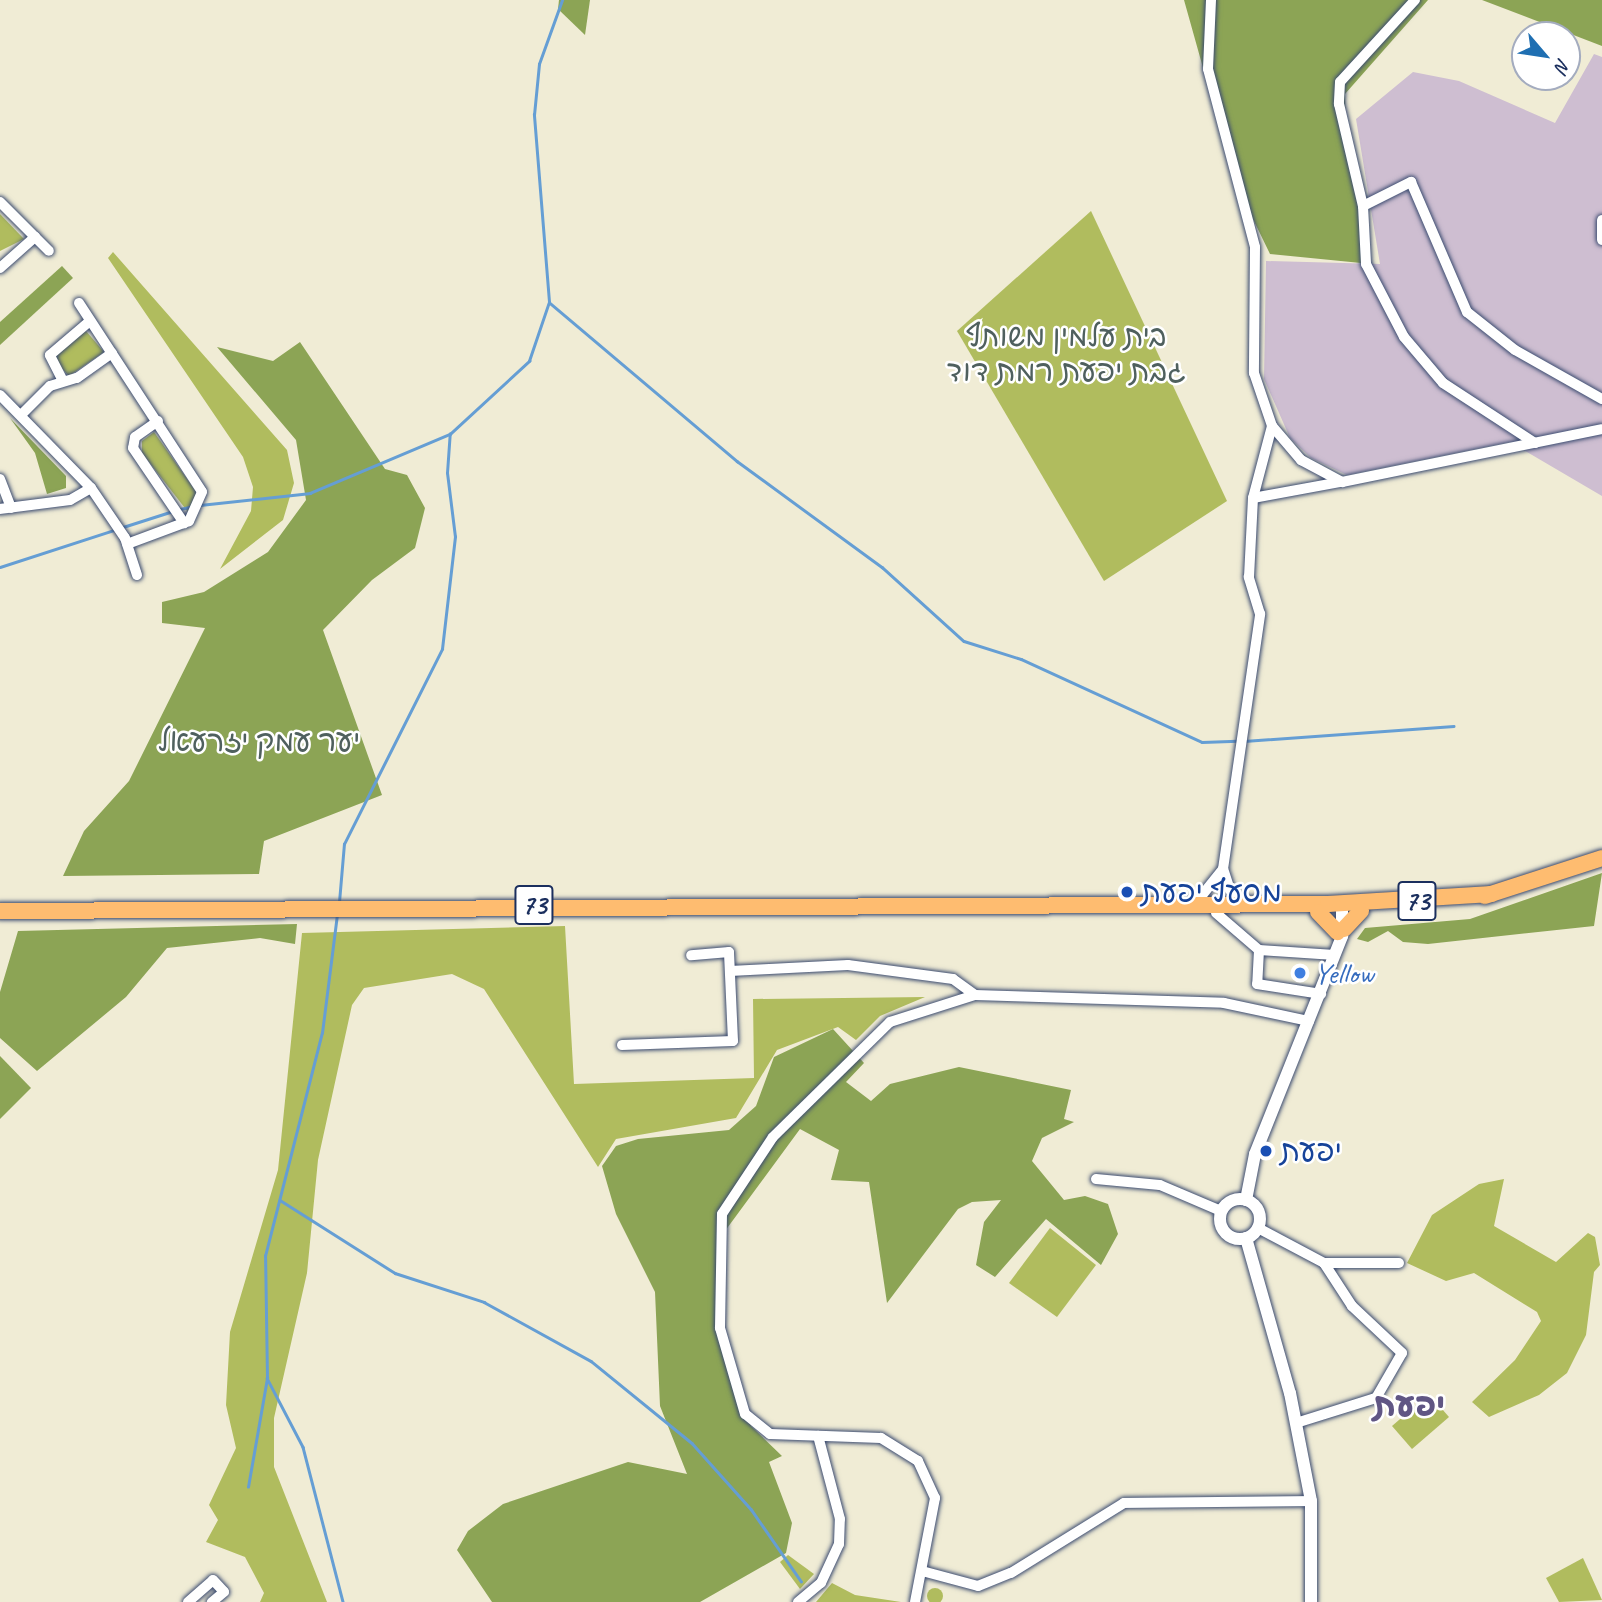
<!DOCTYPE html>
<html>
<head>
<meta charset="utf-8">
<style>
	body { margin:0 }
	#map { position:relative; width:1602px; height:1602px; overflow:hidden; background:#f0ecd5; font-family:Caveat,"Playpen Sans Hebrew",sans-serif }
	div>[style] { position:absolute }
	[style*='--x'] { left:calc(var(--x)*1px); top:calc(var(--y)*1px); width:calc(var(--w)*1px); rotate:calc(var(--a)*1deg) }
	.industrial>* { inset:0; background:#cebed1 }
	.green>* { inset:0; background:#b0bc5e }
	.round { border-radius:50% }
	.forest>* { inset:0; background:#8ca455 }
	.stream>* { height:2.5px; margin:-1.25px; padding:0 1.25px; transform-origin:1.25px; border-radius:1.25px; background:#659ed4 }
	.roads { filter:drop-shadow(0 0 2px #3b4b70) drop-shadow(0 0 2px #3b4b70) }
	.minor>* { height:10px; margin:-5px; padding:0 5px; transform-origin:5px; border-radius:5px; background:#fff }
	.tertiary>* { height:12px; margin:-6px; padding:0 6px; transform-origin:6px; border-radius:6px; background:#fff }
	.tertiary>.ring { margin:-6px; padding:0; box-sizing:content-box; background:none; border:12px solid #fff; border-radius:50% }
	.trunk>* { height:16px; margin:-8px; padding:0 8px; transform-origin:8px; border-radius:8px; background:#febc70 }
	.dots>* { width:19px; height:19px; translate:-50% -50%; box-sizing:border-box; border:4px solid #fff; border-radius:50% }
	span { translate:-50% -50%; white-space:nowrap; text-align:center; line-height:1.15; -webkit-text-stroke:5px #fff; paint-order:stroke }
	.shield-label span { padding:2px 5px; background:#fff; border:2px solid; border-radius:5px; -webkit-text-stroke-width:0 }
	.shield-label { font-size:28px; color:#1b2f5e; font-weight:700 }
	.park-label { font-size:30px; color:#4f605e }
	.transit-label { font-size:30px; color:#164399 }
	.left { translate:0 -50%; text-align:left }
	.shop-label { font-size:30px; color:#366cbe }
	.quarter-label { font-size:33px; color:#605684; font-weight:700 }
	.north { position:absolute; left:1511px; top:21px; width:70px; height:70px; box-sizing:border-box; background:#fff; border:2px solid #a4acbf; border-radius:50%; rotate:119deg; font-size:19px; font-weight:700; line-height:28px; text-align:center; color:#1b2f5e }
	.north::after { content:''; display:block; margin:auto; width:24px; height:32px; background:#1f6fb2; clip-path:polygon(50% 0,100% 100%,50% 72%,0 100%) }
</style>
</head>
<body>
<div id="map">
	<div class="industrial">
		<div style="clip-path:polygon(1594px 54px,1602px 57px,1602px 496px,1510px 442px,1347px 475px,1311px 458px,1290px 438px,1264px 379px,1266px 261px,1380px 264px,1356px 119px,1413px 72px,1459px 81px,1555px 123px)"></div>
	</div>
	<div class="green">
		<div style="clip-path:polygon(1091px 211px,1227px 501px,1104px 581px,957px 331px)"></div>
		<div style="clip-path:polygon(0 214px,24px 239px,0 251px)"></div>
		<div style="clip-path:polygon(113px 252px,287px 450px,294px 483px,283px 520px,220px 569px,251px 511px,253px 487px,243px 457px,108px 258px)"></div>
		<div style="clip-path:polygon(86px 331px,104px 352px,69px 376px,55px 361px,57px 354px)"></div>
		<div style="clip-path:polygon(154px 432px,197px 493px,188px 512px,142px 453px,142px 441px)"></div>
		<div style="clip-path:polygon(565px 926px,574px 1084px,754px 1078px,753px 999px,925px 997px,880px 1016px,856px 1040px,838px 1027px,777px 1050px,736px 1118px,616px 1139px,598px 1167px,484px 989px,452px 974px,364px 988px,352px 1005px,318px 1160px,307px 1273px,274px 1418px,274px 1467px,327px 1602px,260px 1602px,264px 1593px,245px 1557px,206px 1542px,218px 1520px,209px 1505px,236px 1448px,226px 1405px,230px 1332px,278px 1170px,302px 933px)"></div>
		<div style="clip-path:polygon(1504px 1179px,1494px 1226px,1556px 1262px,1588px 1233px,1595px 1237px,1600px 1265px,1594px 1272px,1586px 1335px,1567px 1373px,1539px 1395px,1489px 1417px,1472px 1402px,1515px 1360px,1541px 1321px,1537px 1312px,1474px 1273px,1446px 1281px,1407px 1263px,1432px 1215px,1479px 1184px)"></div>
		<div style="clip-path:polygon(1050px 1228px,1096px 1265px,1057px 1317px,1009px 1283px)"></div>
		<div style="clip-path:polygon(1429px 1394px,1449px 1417px,1412px 1449px,1392px 1426px)"></div>
		<div style="clip-path:polygon(788px 1555px,814px 1574px,800px 1589px,780px 1562px)"></div>
		<div style="clip-path:polygon(1583px 1558px,1602px 1600px,1559px 1602px,1546px 1578px)"></div>
		<div style="clip-path:polygon(832px 1583px,855px 1595px,901px 1602px,816px 1602px)"></div>
		<div class="round" style="left:927px;top:1588px;width:16px;height:16px"></div>
	</div>
	<div class="forest">
		<div style="clip-path:polygon(559px 0,590px 0,585px 35px,558px 9px)"></div>
		<div style="clip-path:polygon(1428px 0,1345px 94px,1346px 138px,1364px 226px,1361px 263px,1270px 254px,1235px 182px,1184px 0)"></div>
		<div style="clip-path:polygon(1482px 0,1602px 0,1602px 46px)"></div>
		<div style="clip-path:polygon(62px 266px,73px 278px,0 345px,0 322px)"></div>
		<div style="clip-path:polygon(300px 342px,385px 469px,407px 475px,425px 508px,415px 548px,372px 580px,323px 630px,382px 795px,264px 841px,259px 874px,63px 876px,84px 831px,129px 781px,205px 628px,162px 623px,162px 602px,204px 592px,268px 552px,306px 500px,296px 440px,217px 347px,273px 361px)"></div>
		<div style="clip-path:polygon(10px 418px,66px 476px,66px 488px,47px 494px,35px 453px)"></div>
		<div style="clip-path:polygon(1602px 873px,1594px 926px,1428px 944px,1403px 942px,1388px 931px,1368px 942px,1357px 939px,1365px 928px,1470px 919px)"></div>
		<div style="clip-path:polygon(297px 924px,295px 944px,260px 938px,167px 948px,126px 997px,37px 1071px,0 1038px,0 992px,18px 931px)"></div>
		<div style="clip-path:polygon(833px 1029px,864px 1063px,846px 1082px,871px 1101px,890px 1084px,959px 1067px,1071px 1090px,1064px 1119px,1074px 1122px,1042px 1138px,1032px 1161px,1064px 1200px,1085px 1196px,1108px 1204px,1118px 1234px,1101px 1265px,1046px 1219px,995px 1277px,976px 1265px,984px 1222px,1001px 1200px,972px 1202px,958px 1209px,887px 1303px,869px 1182px,831px 1180px,839px 1150px,800px 1129px,725px 1231px,724px 1326px,751px 1426px,782px 1456px,769px 1462px,792px 1523px,786px 1553px,700px 1602px,492px 1602px,457px 1550px,468px 1531px,503px 1504px,628px 1462px,687px 1474px,660px 1406px,655px 1292px,616px 1214px,602px 1166px,616px 1146px,638px 1139px,729px 1130px,756px 1106px,774px 1057px)"></div>
		<div style="clip-path:polygon(0 1056px,31px 1088px,0 1119px)"></div>
	</div>
	<div class="stream">
		<div style="--x:550;--y:303;--w:245;--a:40.2"></div>
		<div style="--x:737;--y:461;--w:180;--a:36.2"></div>
		<div style="--x:882;--y:567;--w:110;--a:42.1"></div>
		<div style="--x:964;--y:641;--w:60;--a:17.5"></div>
		<div style="--x:1021;--y:659;--w:199;--a:24.6"></div>
		<div style="--x:1202;--y:742;--w:35;--a:-2"></div>
		<div style="--x:200;--y:505;--w:111;--a:-6.2"></div>
		<div style="--x:310;--y:493;--w:152;--a:-22.9"></div>
		<div style="--x:180;--y:509;--w:14;--a:-12"></div>
		<div style="--x:123;--y:527;--w:52;--a:-17.7"></div>
		<div style="--x:0;--y:567;--w:123;--a:-18"></div>
		<div style="--x:1244;--y:741;--w:210;--a:-4.1"></div>
		<div style="--x:339;--y:902;--w:58;--a:-85.1"></div>
		<div style="--x:344;--y:844;--w:218;--a:-63.3"></div>
		<div style="--x:442;--y:649;--w:113;--a:-83.4"></div>
		<div style="--x:455;--y:537;--w:64;--a:-97.1"></div>
		<div style="--x:447;--y:473;--w:39;--a:-86"></div>
		<div style="--x:450;--y:434;--w:108;--a:-42.7"></div>
		<div style="--x:529;--y:361;--w:62;--a:-71.3"></div>
		<div style="--x:549;--y:302;--w:188;--a:-94.6"></div>
		<div style="--x:534;--y:115;--w:51;--a:-84.4"></div>
		<div style="--x:539;--y:64;--w:68;--a:-70.2"></div>
		<div style="--x:280;--y:1200;--w:136;--a:32.4"></div>
		<div style="--x:395;--y:1273;--w:94;--a:18"></div>
		<div style="--x:484;--y:1302;--w:122;--a:28.9"></div>
		<div style="--x:591;--y:1361;--w:130;--a:39.1"></div>
		<div style="--x:692;--y:1443;--w:89;--a:48.2"></div>
		<div style="--x:751;--y:1509;--w:88;--a:55.2"></div>
		<div style="--x:267;--y:1378;--w:78;--a:62.4"></div>
		<div style="--x:303;--y:1447;--w:160;--a:75.5"></div>
		<div style="--x:248;--y:1487;--w:111;--a:-80.1"></div>
		<div style="--x:267;--y:1378;--w:122;--a:-90.9"></div>
		<div style="--x:265;--y:1256;--w:230;--a:-75.7"></div>
		<div style="--x:322;--y:1033;--w:119;--a:-82.8"></div>
	</div>
	<div class="roads">
		<div class="minor">
			<div style="--x:1211;--y:0;--w:69;--a:92.5"></div>
			<div style="--x:1208;--y:69;--w:184;--a:75.2"></div>
			<div style="--x:1255;--y:247;--w:126;--a:90.5"></div>
			<div style="--x:1254;--y:373;--w:56;--a:71.2"></div>
			<div style="--x:1272;--y:426;--w:45;--a:49.5"></div>
			<div style="--x:1301;--y:460;--w:47;--a:28.2"></div>
			<div style="--x:1342;--y:482;--w:265;--a:-11.5"></div>
			<div style="--x:1415;--y:0;--w:111;--a:132.4"></div>
			<div style="--x:1340;--y:82;--w:22;--a:93"></div>
			<div style="--x:1339;--y:104;--w:105;--a:76.8"></div>
			<div style="--x:1363;--y:206;--w:58;--a:87"></div>
			<div style="--x:1366;--y:264;--w:82;--a:62.5"></div>
			<div style="--x:1404;--y:337;--w:60;--a:49.7"></div>
			<div style="--x:1443;--y:383;--w:110;--a:33.1"></div>
			<div style="--x:0;--y:202;--w:69;--a:45"></div>
			<div style="--x:1363;--y:206;--w:54;--a:-26.6"></div>
			<div style="--x:1411;--y:182;--w:142;--a:66.7"></div>
			<div style="--x:1467;--y:312;--w:61;--a:38.4"></div>
			<div style="--x:1515;--y:350;--w:100;--a:29.4"></div>
			<div style="--x:1602;--y:220;--w:20;--a:90"></div>
			<div style="--x:0;--y:268;--w:47;--a:-41.5"></div>
			<div style="--x:79;--y:303;--w:225;--a:56.9"></div>
			<div style="--x:202;--y:492;--w:32;--a:114"></div>
			<div style="--x:189;--y:521;--w:66;--a:159.6"></div>
			<div style="--x:63;--y:381;--w:29;--a:-117"></div>
			<div style="--x:50;--y:355;--w:52;--a:-40.4"></div>
			<div style="--x:0;--y:395;--w:130;--a:45.6"></div>
			<div style="--x:91;--y:488;--w:24;--a:150"></div>
			<div style="--x:70;--y:500;--w:71;--a:172.7"></div>
			<div style="--x:21;--y:415;--w:41;--a:-45"></div>
			<div style="--x:50;--y:386;--w:28;--a:-17"></div>
			<div style="--x:77;--y:378;--w:43;--a:-35.5"></div>
			<div style="--x:158;--y:421;--w:28;--a:145"></div>
			<div style="--x:135;--y:437;--w:11;--a:100"></div>
			<div style="--x:133;--y:448;--w:91;--a:55.8"></div>
			<div style="--x:1272;--y:426;--w:74;--a:104.8"></div>
			<div style="--x:1253;--y:498;--w:88;--a:-10.4"></div>
			<div style="--x:0;--y:479;--w:31;--a:69"></div>
			<div style="--x:91;--y:488;--w:60;--a:55.8"></div>
			<div style="--x:125;--y:538;--w:39;--a:72"></div>
			<div style="--x:1195;--y:904;--w:45;--a:-51.3"></div>
			<div style="--x:1248;--y:904;--w:23;--a:-142"></div>
			<div style="--x:1230;--y:890;--w:22;--a:-108"></div>
			<div style="--x:1223;--y:869;--w:258;--a:-81.7"></div>
			<div style="--x:1260;--y:614;--w:39;--a:-107"></div>
			<div style="--x:1249;--y:577;--w:79;--a:-87.1"></div>
			<div style="--x:1216;--y:913;--w:57;--a:40.7"></div>
			<div style="--x:1259;--y:950;--w:76;--a:3.8"></div>
			<div style="--x:1259;--y:950;--w:34;--a:93"></div>
			<div style="--x:1257;--y:984;--w:65;--a:8.9"></div>
			<div style="--x:730;--y:971;--w:118;--a:-2.9"></div>
			<div style="--x:848;--y:965;--w:106;--a:7.6"></div>
			<div style="--x:953;--y:979;--w:27;--a:36"></div>
			<div style="--x:622;--y:1045;--w:111;--a:-2.1"></div>
			<div style="--x:733;--y:1041;--w:89;--a:-92.6"></div>
			<div style="--x:729;--y:952;--w:38;--a:175"></div>
			<div style="--x:1096;--y:1179;--w:64;--a:5.4"></div>
			<div style="--x:1160;--y:1185;--w:66;--a:23.1"></div>
			<div style="--x:1258;--y:1228;--w:75;--a:27.9"></div>
			<div style="--x:1324;--y:1263;--w:75;--a:0"></div>
			<div style="--x:1296;--y:1423;--w:84;--a:-17.4"></div>
			<div style="--x:1376;--y:1398;--w:52;--a:-60"></div>
			<div style="--x:1402;--y:1353;--w:69;--a:-136.8"></div>
			<div style="--x:1352;--y:1306;--w:51;--a:-123.1"></div>
			<div style="--x:922;--y:1571;--w:58;--a:15"></div>
			<div style="--x:978;--y:1586;--w:35;--a:-22"></div>
			<div style="--x:1011;--y:1573;--w:133;--a:-31.8"></div>
			<div style="--x:1124;--y:1503;--w:187;--a:-0.6"></div>
			<div style="--x:188;--y:1602;--w:33;--a:-41"></div>
			<div style="--x:213;--y:1580;--w:16;--a:47"></div>
			<div style="--x:224;--y:1592;--w:16;--a:140"></div>
			<div style="--x:798;--y:1602;--w:30;--a:-40"></div>
			<div style="--x:821;--y:1583;--w:43;--a:-65.2"></div>
			<div style="--x:839;--y:1544;--w:25;--a:-88"></div>
			<div style="--x:840;--y:1519;--w:86;--a:-104.8"></div>
			<div style="--x:915;--y:1602;--w:106;--a:-79.1"></div>
			<div style="--x:935;--y:1498;--w:41;--a:-114.7"></div>
			<div style="--x:918;--y:1461;--w:44;--a:-148.1"></div>
			<div style="--x:881;--y:1438;--w:111;--a:-177.9"></div>
			<div style="--x:770;--y:1434;--w:32;--a:-141"></div>
			<div style="--x:745;--y:1414;--w:90;--a:-106.2"></div>
			<div style="--x:720;--y:1328;--w:114;--a:-89"></div>
			<div style="--x:722;--y:1214;--w:92;--a:-56.5"></div>
			<div style="--x:773;--y:1137;--w:164;--a:-44.5"></div>
			<div style="--x:890;--y:1022;--w:89;--a:-17.6"></div>
			<div style="--x:975;--y:995;--w:249;--a:1.8"></div>
			<div style="--x:1224;--y:1003;--w:87;--a:12"></div>
		</div>
		<div class="tertiary">
			<div class="ring" style="left:1220px;top:1199px;width:28px;height:28px"></div>
			<div style="--x:1246;--y:1200;--w:47;--a:-78.9"></div>
			<div style="--x:1255;--y:1154;--w:235;--a:-68.2"></div>
			<div style="--x:1342;--y:936;--w:33;--a:-90"></div>
			<div style="--x:1246;--y:1238;--w:161;--a:74.2"></div>
			<div style="--x:1290;--y:1393;--w:110;--a:79"></div>
			<div style="--x:1311;--y:1501;--w:101;--a:90"></div>
		</div>
		<div class="trunk">
			<div style="--x:1485;--y:896;--w:123;--a:-18"></div>
			<div style="--x:0;--y:911;--w:1328;--a:-0.3"></div>
			<div style="--x:1328;--y:904;--w:164;--a:-3.5"></div>
			<div style="--x:1318;--y:912;--w:28;--a:46"></div>
			<div style="--x:1344;--y:929;--w:25;--a:-47"></div>
		</div>
	</div>
	<div class="dots">
		<div style="left:1127px;top:892px;background:#1a4fb4"></div>
		<div style="left:1300px;top:973px;background:#3f7fe0"></div>
		<div style="left:1266px;top:1151px;background:#1a4fb4"></div>
	</div>
	<div class="shield-label">
		<span style="left:1417px;top:901px">73</span>
		<span style="left:534px;top:905px">73</span>
	</div>
	<div class="park-label">
		<span style="left:1066px;top:353px">בית עלמין משותף<br>גבת יפעת רמת דוד</span>
		<span style="left:259px;top:741px">יער עמק יזרעאל</span>
	</div>
	<div class="transit-label">
		<span class="left" style="left:1141px;top:892px">מסעף יפעת</span>
		<span class="left" style="left:1280px;top:1151px">יפעת</span>
	</div>
	<div class="shop-label">
		<span class="left" style="left:1314px;top:973px">Yellow</span>
	</div>
	<div class="quarter-label">
		<span style="left:1409px;top:1406px">יפעת</span>
	</div>
	<div class="north">N</div>
</div>
</body>
</html>
